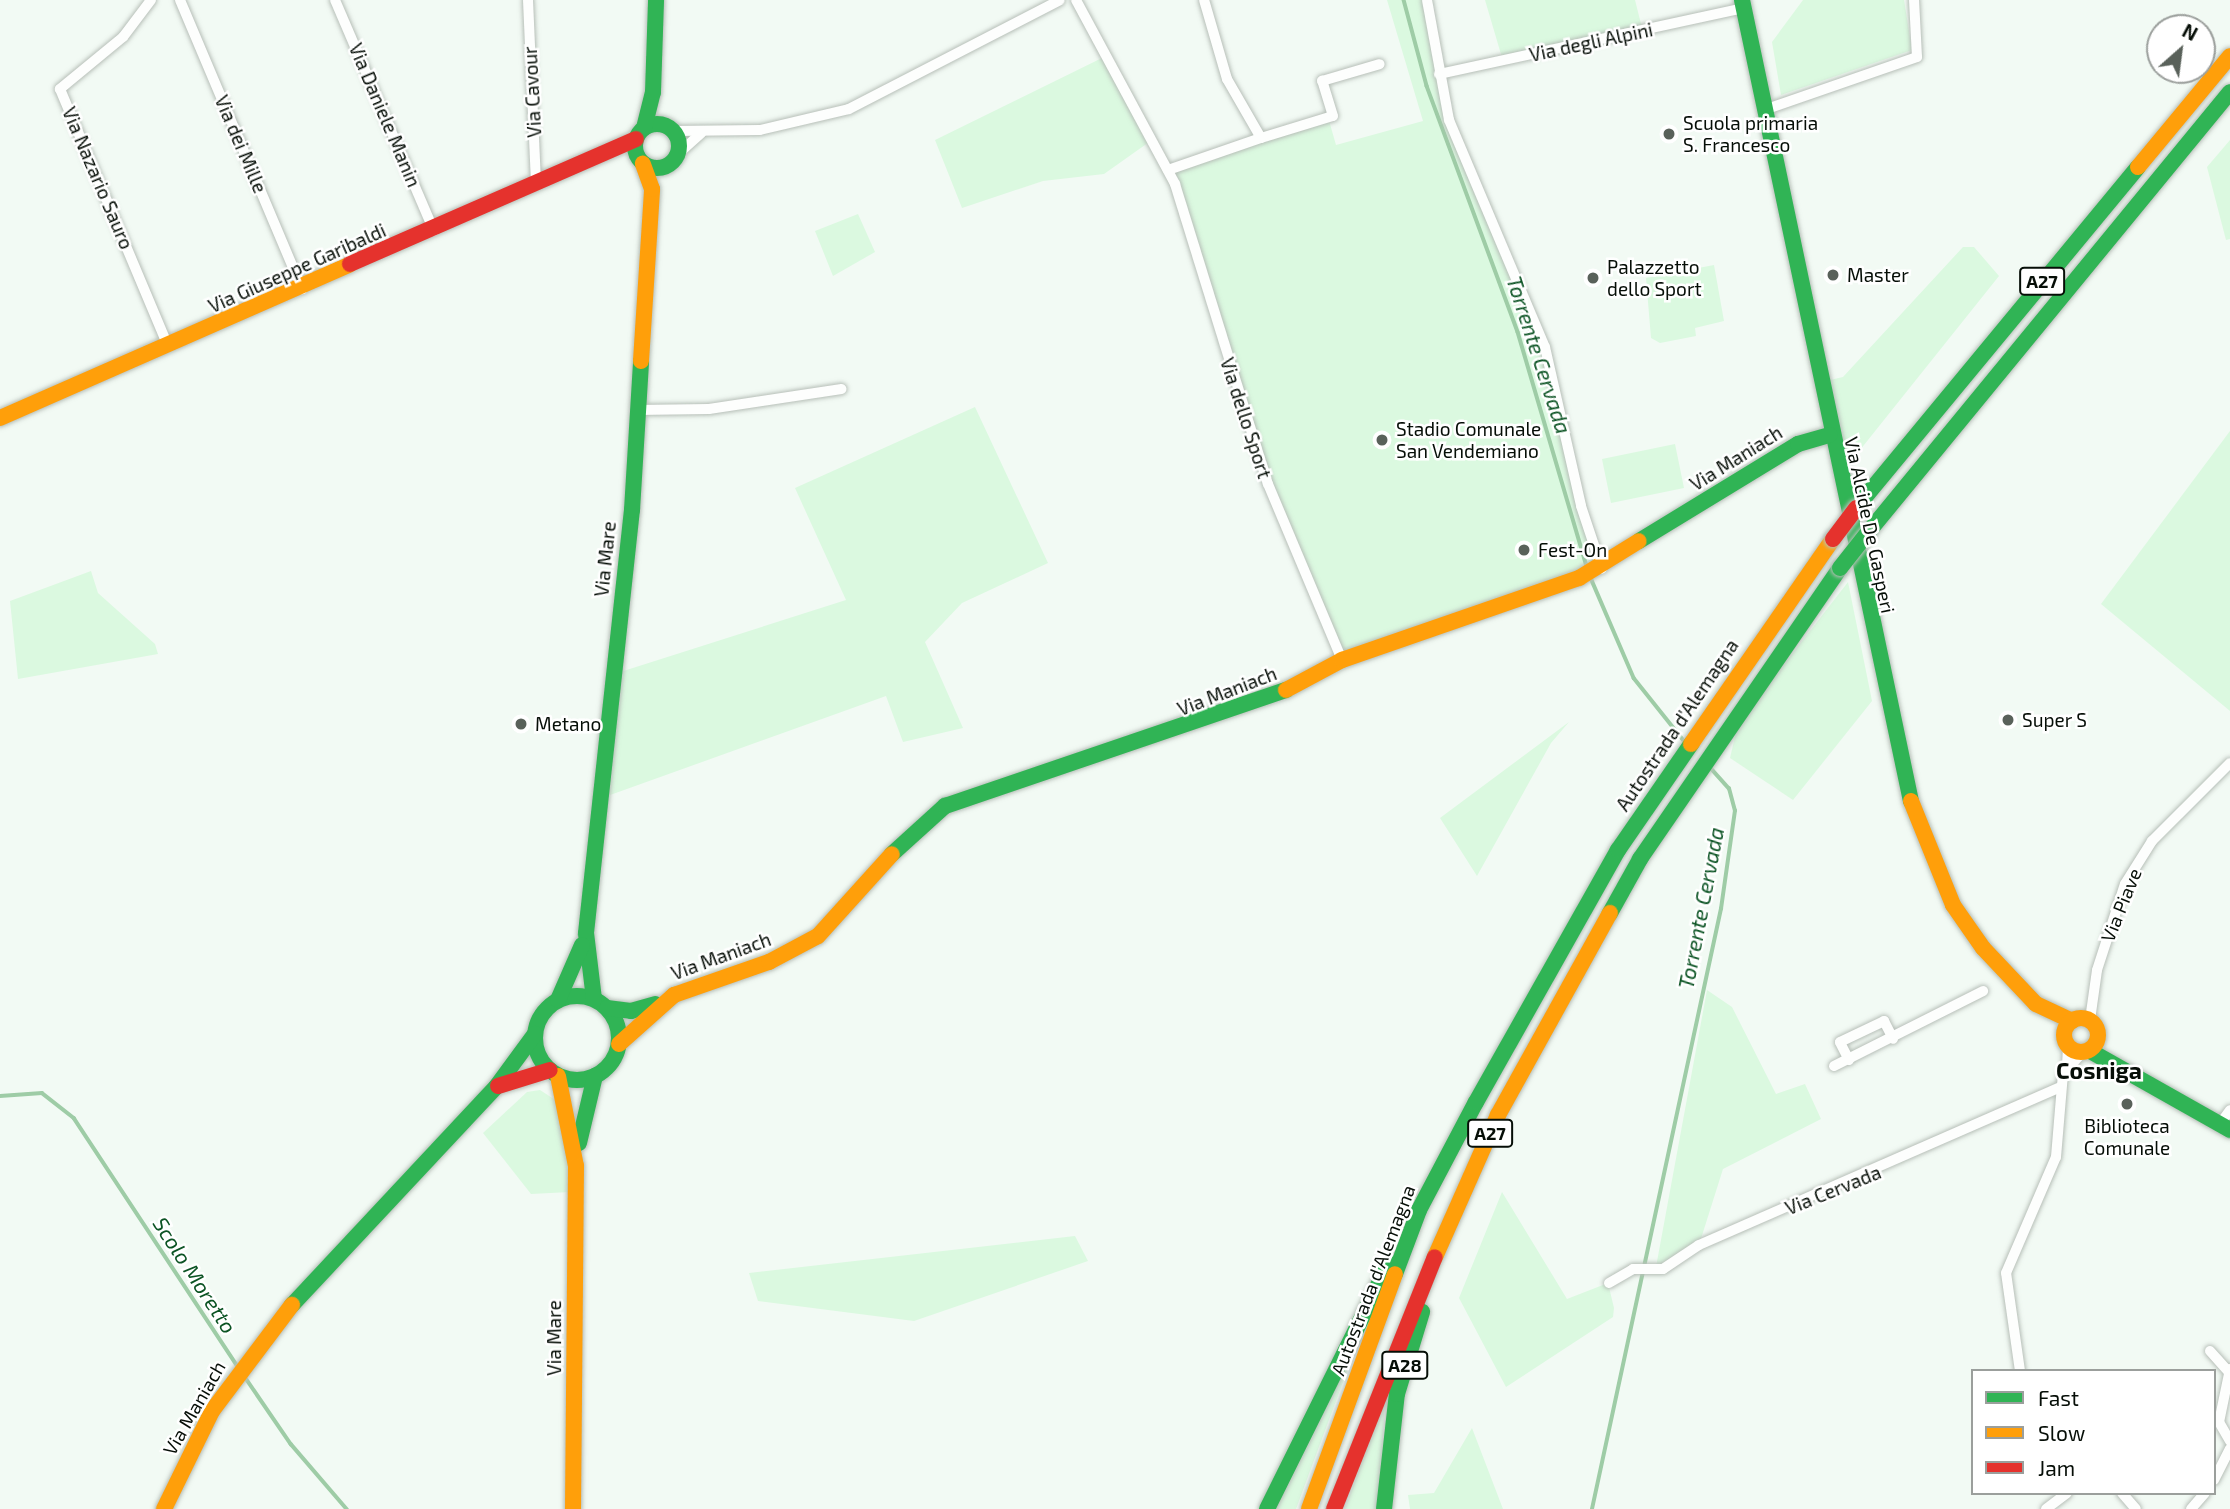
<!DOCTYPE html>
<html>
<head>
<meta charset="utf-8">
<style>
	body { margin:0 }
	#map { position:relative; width:2230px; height:1509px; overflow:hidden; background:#f2faf4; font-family:"Exo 2",sans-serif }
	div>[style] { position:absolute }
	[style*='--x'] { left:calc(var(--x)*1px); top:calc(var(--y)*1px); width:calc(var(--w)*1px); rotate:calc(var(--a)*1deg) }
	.green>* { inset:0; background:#dbf9e0 }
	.stream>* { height:3.5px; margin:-1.75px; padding:0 1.75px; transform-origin:1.75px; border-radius:1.75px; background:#9ecca6 }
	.roads { filter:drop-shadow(0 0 2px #b7bfb8) drop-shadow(0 0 2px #b7bfb8) }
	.street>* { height:10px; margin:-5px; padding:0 5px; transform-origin:5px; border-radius:5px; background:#fdfefd }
	.fast>* { height:16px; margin:-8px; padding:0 8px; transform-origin:8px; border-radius:8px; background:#30b455 }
	.fast>.ring { margin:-8px; padding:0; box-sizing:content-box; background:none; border:16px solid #30b455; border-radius:50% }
	.slow>* { height:16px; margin:-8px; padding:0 8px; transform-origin:8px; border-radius:8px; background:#ff9f0a }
	.slow>.ring { margin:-8px; padding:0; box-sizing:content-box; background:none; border:16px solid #ff9f0a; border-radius:50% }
	.jam>* { height:16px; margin:-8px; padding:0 8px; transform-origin:8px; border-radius:8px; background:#e5322d }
	.bridges { filter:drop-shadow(0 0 2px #b7bfb8) drop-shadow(0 0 2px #b7bfb8) }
	.fast-bridge>* { height:16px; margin:-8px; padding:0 8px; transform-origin:8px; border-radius:8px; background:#30b455 }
	.jam-bridge>* { height:16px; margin:-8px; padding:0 8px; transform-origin:8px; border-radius:8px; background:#e5322d }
	.dots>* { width:19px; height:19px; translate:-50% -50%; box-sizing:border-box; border:4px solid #fff; border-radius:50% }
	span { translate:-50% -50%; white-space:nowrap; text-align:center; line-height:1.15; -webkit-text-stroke:5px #fff; paint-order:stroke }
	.shield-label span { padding:2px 5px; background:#fff; border:2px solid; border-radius:5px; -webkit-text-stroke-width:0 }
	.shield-label { font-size:18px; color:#060e07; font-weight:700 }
	.street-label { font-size:19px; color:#060e07 }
	.poi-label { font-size:19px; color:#060e07 }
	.left { translate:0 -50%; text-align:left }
	.water-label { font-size:21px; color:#0c5424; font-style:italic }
	.quarter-label { font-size:23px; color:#060e07; font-weight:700 }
	.legend { position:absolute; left:1971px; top:1369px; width:245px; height:126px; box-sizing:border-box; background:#fff; border:2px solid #9b9f9c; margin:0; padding:9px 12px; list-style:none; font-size:21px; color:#060e07 }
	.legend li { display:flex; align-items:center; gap:14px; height:35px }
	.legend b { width:35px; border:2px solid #9b9f9c }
	.north { position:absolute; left:2146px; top:14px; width:70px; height:70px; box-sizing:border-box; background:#fff; border:2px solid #9b9f9c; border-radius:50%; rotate:28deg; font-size:19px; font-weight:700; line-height:28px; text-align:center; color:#060e07 }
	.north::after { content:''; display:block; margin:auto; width:24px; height:32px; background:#59615a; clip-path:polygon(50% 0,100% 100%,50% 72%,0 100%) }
</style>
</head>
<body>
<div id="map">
	<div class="green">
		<div style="clip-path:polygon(1387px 0,1427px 0,1449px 120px,1545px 347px,1602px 569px,1342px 660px,1307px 584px,1168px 170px,1328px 117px,1336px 145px,1423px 121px)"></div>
		<div style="clip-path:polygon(1485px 0,1635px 0,1643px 32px,1503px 61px)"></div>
		<div style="clip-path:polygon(1803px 0,1904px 0,1912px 50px,1781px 95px,1772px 42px)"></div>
		<div style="clip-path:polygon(1106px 56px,1152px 140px,1104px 174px,1043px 181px,962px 208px,935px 140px)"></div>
		<div style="clip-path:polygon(2230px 140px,2230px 239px,2226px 240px,2207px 167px)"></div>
		<div style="clip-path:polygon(858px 214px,875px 252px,833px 276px,815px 231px)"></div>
		<div style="clip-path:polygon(1963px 247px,1974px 247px,1999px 276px,1848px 465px,1830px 380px,1843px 377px)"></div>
		<div style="clip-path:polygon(1714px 265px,1724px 321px,1695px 328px,1696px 336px,1660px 343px,1651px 338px,1646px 278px)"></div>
		<div style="clip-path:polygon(975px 407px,1048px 563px,962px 603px,925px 642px,963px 728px,903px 742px,886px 696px,599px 799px,614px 674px,846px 600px,795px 488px)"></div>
		<div style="clip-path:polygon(2230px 431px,2230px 711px,2101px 604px)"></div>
		<div style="clip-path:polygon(1675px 444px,1684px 488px,1611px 503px,1602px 459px)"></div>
		<div style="clip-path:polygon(91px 571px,98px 593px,155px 644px,158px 654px,18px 679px,10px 601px)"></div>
		<div style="clip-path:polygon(1848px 582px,1872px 701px,1793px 800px,1730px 758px,1738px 724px)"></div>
		<div style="clip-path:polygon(1569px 722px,1551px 743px,1477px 876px,1440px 818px)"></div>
		<div style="clip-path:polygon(1707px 990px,1732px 1007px,1776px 1094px,1805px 1084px,1821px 1119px,1723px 1169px,1699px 1245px,1656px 1267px)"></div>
		<div style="clip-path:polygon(527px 1092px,540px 1090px,563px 1105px,570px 1192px,531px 1194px,483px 1133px)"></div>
		<div style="clip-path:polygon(1502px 1192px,1567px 1299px,1608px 1283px,1614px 1308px,1613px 1317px,1506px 1387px,1459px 1298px)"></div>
		<div style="clip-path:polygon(1075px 1236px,1088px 1261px,914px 1321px,758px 1301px,749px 1273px)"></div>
		<div style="clip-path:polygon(1349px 1350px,1353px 1355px,1296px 1509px,1273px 1509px)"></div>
		<div style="clip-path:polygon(1385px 1397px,1379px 1509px,1345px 1509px)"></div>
		<div style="clip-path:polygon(1472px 1428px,1503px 1509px,1410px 1509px,1408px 1495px,1434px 1493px)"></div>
	</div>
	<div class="stream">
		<div style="--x:1404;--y:0;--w:89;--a:75"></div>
		<div style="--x:1427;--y:86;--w:262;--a:69.7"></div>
		<div style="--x:1518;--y:332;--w:245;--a:73.6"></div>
		<div style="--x:1591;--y:578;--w:109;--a:66.7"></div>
		<div style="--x:1634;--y:678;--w:82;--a:51.4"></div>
		<div style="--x:0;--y:1096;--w:42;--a:-4.1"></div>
		<div style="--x:42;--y:1093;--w:41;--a:38"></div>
		<div style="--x:74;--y:1118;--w:296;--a:56.6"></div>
		<div style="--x:243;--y:1374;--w:85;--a:55.6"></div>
		<div style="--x:291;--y:1444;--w:86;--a:49.3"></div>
		<div style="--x:1592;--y:1509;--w:614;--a:-77.87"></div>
		<div style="--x:1721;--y:909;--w:99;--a:-81.9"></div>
		<div style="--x:1735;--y:811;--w:23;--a:-105"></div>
		<div style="--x:1729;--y:789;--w:28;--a:-132"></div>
	</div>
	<div class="roads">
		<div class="street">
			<div style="--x:151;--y:0;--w:46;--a:127.1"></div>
			<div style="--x:123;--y:37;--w:82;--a:140.5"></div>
			<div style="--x:60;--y:89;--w:279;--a:67.2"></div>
			<div style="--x:180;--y:0;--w:314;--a:67.1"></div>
			<div style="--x:335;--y:0;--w:251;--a:66.8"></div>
			<div style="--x:528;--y:0;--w:184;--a:87.5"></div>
			<div style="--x:1076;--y:0;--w:209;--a:61.7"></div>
			<div style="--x:1175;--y:184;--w:314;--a:72.8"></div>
			<div style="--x:1268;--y:484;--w:191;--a:67.2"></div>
			<div style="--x:1427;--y:0;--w:122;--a:79.6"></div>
			<div style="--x:1449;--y:120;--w:246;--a:67.1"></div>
			<div style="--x:1545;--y:347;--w:163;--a:77.2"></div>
			<div style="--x:1581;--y:506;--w:66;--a:71.6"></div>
			<div style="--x:1439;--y:74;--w:311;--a:-12.2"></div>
			<div style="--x:1764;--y:110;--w:162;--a:-19.1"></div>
			<div style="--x:1917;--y:57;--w:57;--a:-93"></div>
			<div style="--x:673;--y:131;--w:87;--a:-0.7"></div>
			<div style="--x:760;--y:130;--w:91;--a:-13.3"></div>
			<div style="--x:849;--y:109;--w:237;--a:-27.3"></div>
			<div style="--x:1261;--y:138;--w:75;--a:-17"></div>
			<div style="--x:1333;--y:116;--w:37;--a:-107"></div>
			<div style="--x:1322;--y:81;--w:60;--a:-16.3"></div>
			<div style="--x:679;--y:153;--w:30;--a:-42"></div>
			<div style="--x:1168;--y:170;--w:98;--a:-19"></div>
			<div style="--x:1261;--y:138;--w:68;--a:-120"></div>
			<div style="--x:1227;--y:79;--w:82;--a:-106.2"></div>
			<div style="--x:637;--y:410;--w:72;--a:-0.8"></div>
			<div style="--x:709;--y:409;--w:134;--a:-8.6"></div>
			<div style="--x:2090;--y:1020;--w:50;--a:-82"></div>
			<div style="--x:2097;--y:970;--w:90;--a:-72"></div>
			<div style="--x:2125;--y:884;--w:51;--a:-57.9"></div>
			<div style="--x:2152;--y:841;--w:110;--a:-45"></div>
			<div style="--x:1849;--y:1060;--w:20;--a:-117"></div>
			<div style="--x:1840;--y:1042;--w:49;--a:-25.5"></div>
			<div style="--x:1884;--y:1021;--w:20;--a:63"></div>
			<div style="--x:1834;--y:1066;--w:167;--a:-26.7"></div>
			<div style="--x:2067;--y:1066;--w:20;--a:-87"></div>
			<div style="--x:2220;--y:1124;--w:17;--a:-54"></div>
			<div style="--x:1609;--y:1283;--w:28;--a:-30"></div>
			<div style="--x:1633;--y:1269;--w:30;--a:0"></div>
			<div style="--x:1663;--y:1269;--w:43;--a:-33.7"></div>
			<div style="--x:1699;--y:1245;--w:393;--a:-23.6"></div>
			<div style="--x:2210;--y:1351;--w:27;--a:48"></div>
			<div style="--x:2230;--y:1369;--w:54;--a:101.7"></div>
			<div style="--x:2219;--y:1422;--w:22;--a:60"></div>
			<div style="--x:2020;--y:1371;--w:99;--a:-98.1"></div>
			<div style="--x:2006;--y:1273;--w:126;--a:-66.7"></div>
			<div style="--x:2056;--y:1157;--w:83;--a:-85.2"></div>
			<div style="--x:2063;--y:1074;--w:28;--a:-48"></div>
			<div style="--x:2214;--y:1480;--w:35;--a:-63"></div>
			<div style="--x:2122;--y:1493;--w:21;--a:49"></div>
			<div style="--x:2046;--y:1509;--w:26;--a:-37"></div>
			<div style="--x:2191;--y:1509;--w:21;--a:-49"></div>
		</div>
		<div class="fast">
			<div style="--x:1742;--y:0;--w:819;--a:78.09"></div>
			<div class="ring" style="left:635px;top:124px;width:28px;height:28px"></div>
			<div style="--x:644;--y:128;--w:37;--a:-76"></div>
			<div style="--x:653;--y:92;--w:92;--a:-88.1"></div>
			<div style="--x:1856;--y:508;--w:442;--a:-50.4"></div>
			<div style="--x:1866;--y:535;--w:573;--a:-50.59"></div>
			<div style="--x:1639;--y:541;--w:186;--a:-31.4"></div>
			<div style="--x:1798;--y:444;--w:33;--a:-16"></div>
			<div style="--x:892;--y:854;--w:72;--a:-42.2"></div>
			<div style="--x:945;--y:806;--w:360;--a:-18.8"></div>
			<div style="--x:1610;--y:913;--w:62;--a:-60.9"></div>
			<div style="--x:1640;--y:859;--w:353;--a:-55.5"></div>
			<div class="ring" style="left:535px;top:996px;width:68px;height:68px"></div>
			<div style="--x:594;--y:999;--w:66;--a:-96.9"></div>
			<div style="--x:586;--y:933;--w:425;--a:-83.8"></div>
			<div style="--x:632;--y:510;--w:149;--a:-86.5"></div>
			<div style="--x:558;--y:1000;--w:60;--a:-66.4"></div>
			<div style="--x:607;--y:1008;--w:24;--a:7"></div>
			<div style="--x:631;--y:1011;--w:25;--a:-16"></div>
			<div style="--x:2090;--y:1051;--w:161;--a:29.4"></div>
			<div style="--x:579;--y:1143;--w:69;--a:-76.6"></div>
			<div style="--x:1395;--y:1274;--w:68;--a:-69.4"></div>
			<div style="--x:1419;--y:1210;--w:122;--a:-62.2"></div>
			<div style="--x:1476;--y:1102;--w:289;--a:-60.6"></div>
			<div style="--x:1618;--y:850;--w:129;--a:-55.4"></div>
			<div style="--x:292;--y:1305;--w:299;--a:-46.9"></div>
			<div style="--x:496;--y:1087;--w:66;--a:-53.7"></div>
			<div style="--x:1267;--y:1509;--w:275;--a:-63.6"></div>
			<div style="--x:1384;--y:1509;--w:116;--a:-83.6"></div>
			<div style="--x:1397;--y:1394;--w:86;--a:-73"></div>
		</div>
		<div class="slow">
			<div style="--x:2138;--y:167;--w:144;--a:-50.3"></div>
			<div style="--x:641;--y:361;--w:172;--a:-86.3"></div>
			<div style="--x:652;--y:189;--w:27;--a:-110"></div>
			<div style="--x:0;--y:418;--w:382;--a:-23.7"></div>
			<div style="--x:1286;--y:690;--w:64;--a:-28.2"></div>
			<div style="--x:1342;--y:660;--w:251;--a:-19.1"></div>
			<div style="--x:1579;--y:578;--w:70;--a:-31.7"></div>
			<div style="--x:1691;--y:744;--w:249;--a:-55.3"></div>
			<div style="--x:1911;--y:801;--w:112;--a:68"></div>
			<div style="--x:1953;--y:905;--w:52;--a:55.1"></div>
			<div style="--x:1983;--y:948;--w:77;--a:46.6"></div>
			<div style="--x:2036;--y:1004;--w:40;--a:25"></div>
			<div class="ring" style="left:2064px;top:1018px;width:18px;height:18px"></div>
			<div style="--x:619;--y:1044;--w:74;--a:-41.7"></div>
			<div style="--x:674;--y:995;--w:101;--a:-19.2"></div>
			<div style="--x:769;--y:962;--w:55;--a:-28"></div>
			<div style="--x:818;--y:936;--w:110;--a:-47.9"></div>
			<div style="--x:558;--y:1076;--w:92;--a:78.7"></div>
			<div style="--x:576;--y:1166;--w:343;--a:90.5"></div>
			<div style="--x:1435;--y:1257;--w:155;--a:-66.1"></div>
			<div style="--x:1498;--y:1115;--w:231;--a:-61"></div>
			<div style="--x:164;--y:1509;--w:109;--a:-63.9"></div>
			<div style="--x:212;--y:1411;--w:133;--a:-53"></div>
			<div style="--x:1309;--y:1509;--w:250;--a:-69.9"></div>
		</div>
		<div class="jam">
			<div style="--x:350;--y:264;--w:312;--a:-23.6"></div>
			<div style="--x:498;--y:1086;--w:54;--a:-17.1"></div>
			<div style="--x:1334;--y:1509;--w:271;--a:-68.2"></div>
		</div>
	</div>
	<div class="bridges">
		<div class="fast-bridge">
			<div style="--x:1840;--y:568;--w:42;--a:-51.8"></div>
		</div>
		<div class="jam-bridge">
			<div style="--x:1833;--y:539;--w:39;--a:-53"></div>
		</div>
	</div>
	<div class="dots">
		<div style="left:1669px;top:134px;background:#59615a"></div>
		<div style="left:1833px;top:275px;background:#59615a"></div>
		<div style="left:1593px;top:278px;background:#59615a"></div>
		<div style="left:1382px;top:440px;background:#59615a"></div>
		<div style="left:1524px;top:550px;background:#59615a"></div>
		<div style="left:2008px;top:720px;background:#59615a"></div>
		<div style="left:521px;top:724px;background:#59615a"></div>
		<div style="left:2127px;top:1104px;background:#59615a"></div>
	</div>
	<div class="shield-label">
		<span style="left:2042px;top:281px">A27</span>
		<span style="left:1490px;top:1133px">A27</span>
		<span style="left:1405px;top:1365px">A28</span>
	</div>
	<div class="street-label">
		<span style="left:1591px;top:42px;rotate:-12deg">Via degli Alpini</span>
		<span style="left:532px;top:92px;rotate:-93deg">Via Cavour</span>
		<span style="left:385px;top:115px;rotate:67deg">Via Daniele Manin</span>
		<span style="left:241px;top:144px;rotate:67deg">Via dei Mille</span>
		<span style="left:98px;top:178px;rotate:67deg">Via Nazario Sauro</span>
		<span style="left:297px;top:268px;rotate:-24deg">Via Giuseppe Garibaldi</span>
		<span style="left:1246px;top:418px;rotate:72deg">Via dello Sport</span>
		<span style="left:1736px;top:458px;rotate:-32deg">Via Maniach</span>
		<span style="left:1870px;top:525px;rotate:78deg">Via Alcide De Gasperi</span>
		<span style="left:605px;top:559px;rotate:-84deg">Via Mare</span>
		<span style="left:1227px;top:691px;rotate:-21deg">Via Maniach</span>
		<span style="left:1677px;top:725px;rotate:-56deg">Autostrada d'Alemagna</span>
		<span style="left:2121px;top:905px;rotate:-68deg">Via Piave</span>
		<span style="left:721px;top:956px;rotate:-20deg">Via Maniach</span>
		<span style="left:1833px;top:1190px;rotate:-22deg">Via Cervada</span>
		<span style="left:1373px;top:1280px;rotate:-69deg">Autostrada d'Alemagna</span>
		<span style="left:554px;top:1338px;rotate:-90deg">Via Mare</span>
		<span style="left:194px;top:1408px;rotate:-60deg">Via Maniach</span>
	</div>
	<div class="poi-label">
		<span class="left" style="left:1683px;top:134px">Scuola primaria<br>S. Francesco</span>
		<span class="left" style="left:1607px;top:278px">Palazzetto<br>dello Sport</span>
		<span class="left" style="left:1847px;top:275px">Master</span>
		<span class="left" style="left:1396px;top:440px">Stadio Comunale<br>San Vendemiano</span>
		<span class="left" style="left:1538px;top:550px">Fest-On</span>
		<span class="left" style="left:2022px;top:720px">Super S</span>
		<span class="left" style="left:535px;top:724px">Metano</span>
		<span style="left:2127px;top:1137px">Biblioteca<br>Comunale</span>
	</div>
	<div class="water-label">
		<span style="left:1539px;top:355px;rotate:72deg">Torrente Cervada</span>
		<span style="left:1701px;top:908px;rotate:-79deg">Torrente Cervada</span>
		<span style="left:195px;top:1275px;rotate:57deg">Scolo Moretto</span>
	</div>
	<div class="quarter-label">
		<span style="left:2099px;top:1070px">Cosniga</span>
	</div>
	<ul class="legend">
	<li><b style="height:9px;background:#30b455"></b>Fast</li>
	<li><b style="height:9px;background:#ff9f0a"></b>Slow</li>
	<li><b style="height:9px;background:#e5322d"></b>Jam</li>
	</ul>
	<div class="north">N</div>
</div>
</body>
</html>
